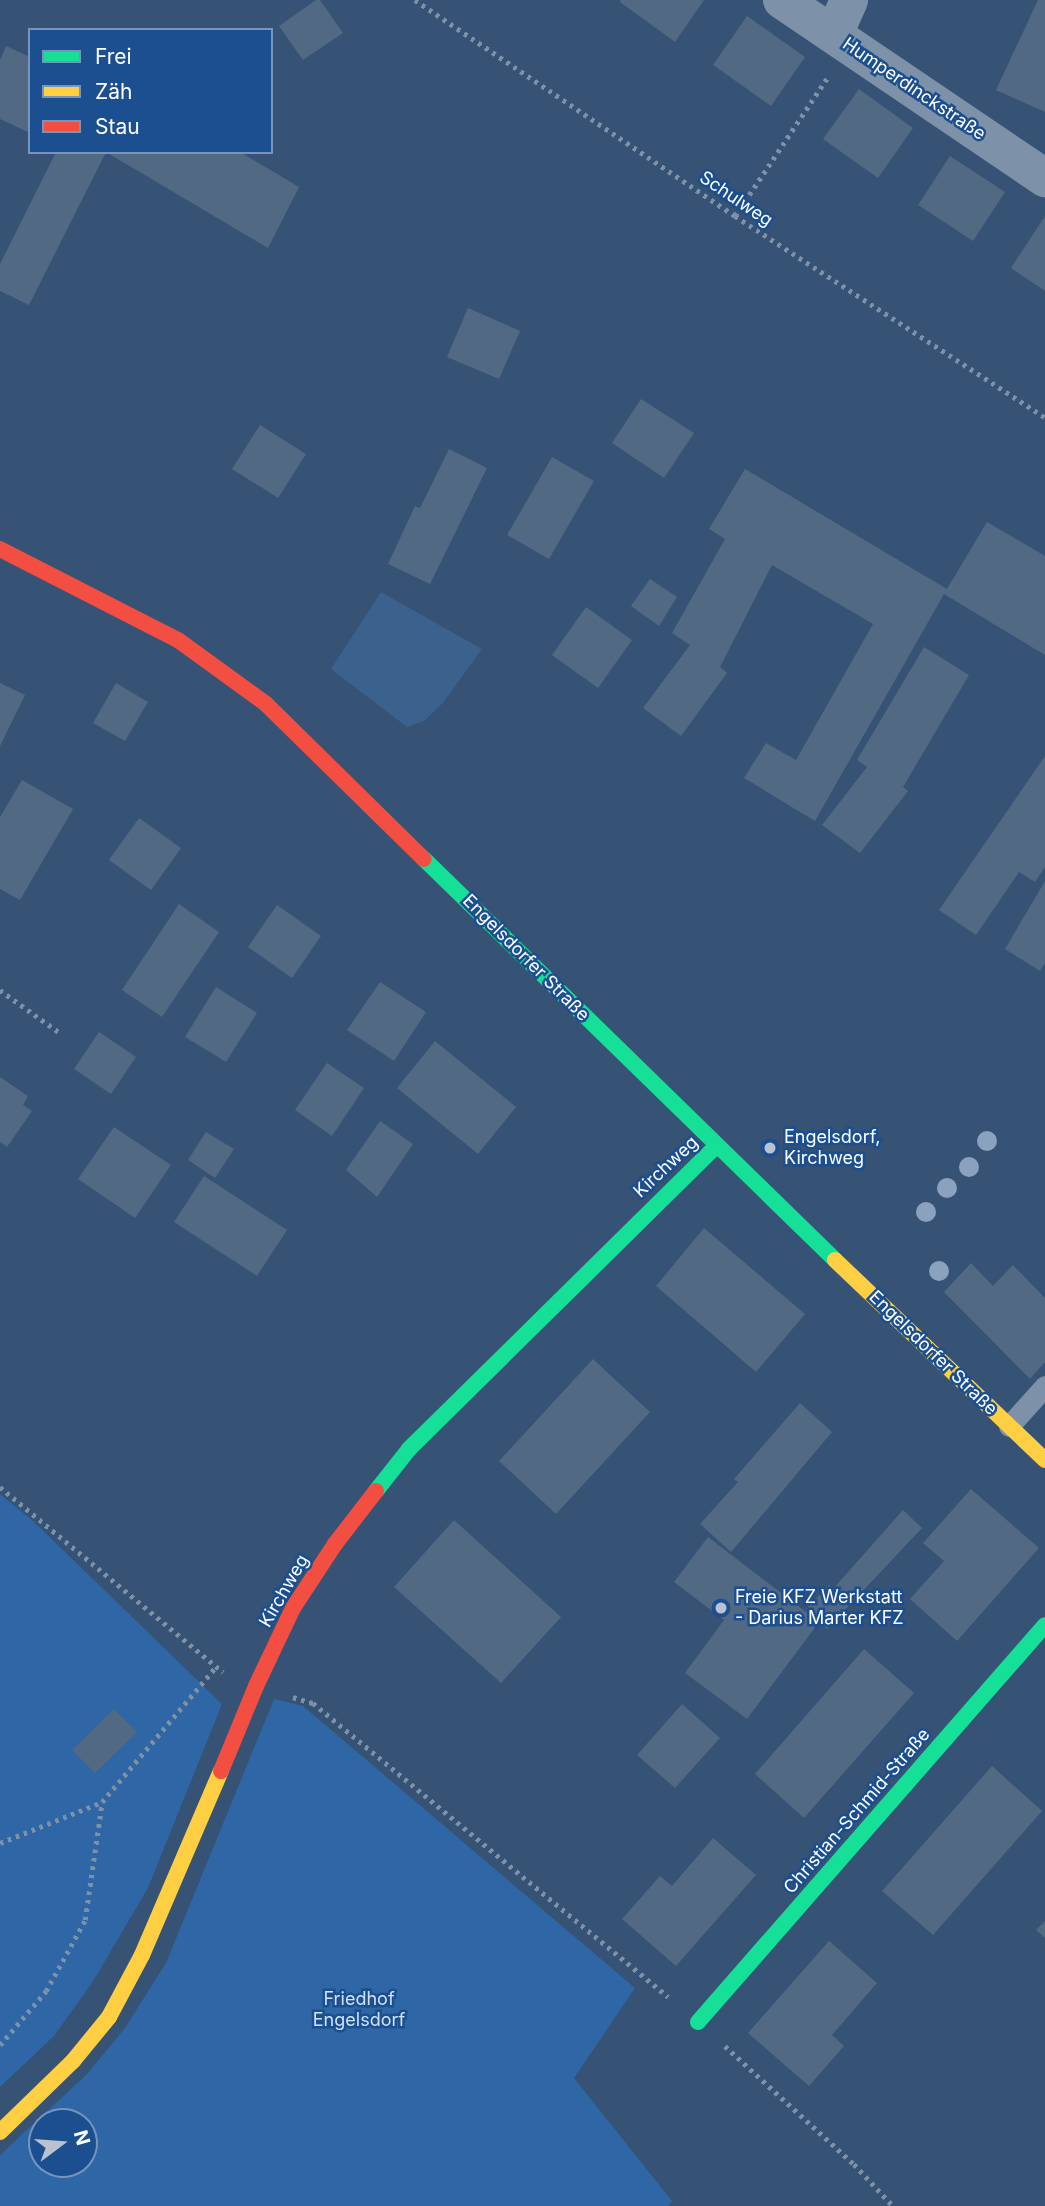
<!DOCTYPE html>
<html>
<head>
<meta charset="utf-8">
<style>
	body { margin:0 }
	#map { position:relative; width:1045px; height:2206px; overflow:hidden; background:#365274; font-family:Inter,sans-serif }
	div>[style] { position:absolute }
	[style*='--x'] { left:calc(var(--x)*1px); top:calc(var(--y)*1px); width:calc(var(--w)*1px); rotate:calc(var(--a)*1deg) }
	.green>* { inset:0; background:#2f66a5 }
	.water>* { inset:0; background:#3b618d }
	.building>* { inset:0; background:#526984 }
	.path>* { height:4.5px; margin-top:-2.25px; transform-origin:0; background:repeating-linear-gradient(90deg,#7d92a8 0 3.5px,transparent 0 8.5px) }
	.lane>* { height:21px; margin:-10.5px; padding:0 10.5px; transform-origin:10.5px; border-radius:10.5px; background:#7d92a8 }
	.street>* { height:38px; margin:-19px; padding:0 19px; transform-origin:19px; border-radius:19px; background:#7d92a8 }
	.fast>* { height:16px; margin:-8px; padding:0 8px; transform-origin:8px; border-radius:8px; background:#16e098 }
	.slow>* { height:16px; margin:-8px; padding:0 8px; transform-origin:8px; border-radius:8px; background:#ffcf43 }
	.jam>* { height:16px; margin:-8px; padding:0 8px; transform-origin:8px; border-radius:8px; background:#f24e42 }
	.trees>* { width:20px; height:20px; margin:-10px; border-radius:50%; background:#8aa2be }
	.dots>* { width:19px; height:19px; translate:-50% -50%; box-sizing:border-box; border:4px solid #1b4f8f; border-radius:50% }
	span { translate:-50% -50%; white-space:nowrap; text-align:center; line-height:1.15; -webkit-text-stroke:5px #1b4f8f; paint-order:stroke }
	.street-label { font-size:18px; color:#fff }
	.poi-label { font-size:18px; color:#fff }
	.left { translate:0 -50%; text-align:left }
	.park-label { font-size:18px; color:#cfe3fa }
	.legend { position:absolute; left:28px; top:28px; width:245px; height:126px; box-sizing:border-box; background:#1b4f8f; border:2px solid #7695bc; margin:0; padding:9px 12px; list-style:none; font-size:21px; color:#fff }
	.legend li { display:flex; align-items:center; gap:14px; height:35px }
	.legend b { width:35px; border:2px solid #7695bc }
	.north { position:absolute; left:28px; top:2108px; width:70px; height:70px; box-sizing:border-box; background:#1b4f8f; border:2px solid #7695bc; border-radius:50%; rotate:74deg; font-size:19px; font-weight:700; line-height:28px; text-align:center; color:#fff }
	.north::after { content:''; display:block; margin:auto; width:24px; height:32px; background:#b9c2ce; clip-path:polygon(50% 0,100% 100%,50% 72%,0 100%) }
</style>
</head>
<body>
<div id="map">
	<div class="green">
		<div style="clip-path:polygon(0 1494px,32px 1520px,222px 1704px,148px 1888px,92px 1983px,54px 2036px,0 2087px)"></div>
		<div style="clip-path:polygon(evenodd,274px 1699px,303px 1706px,635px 1988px,574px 2078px,672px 2201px,668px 2206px,0 2206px,0 2155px,87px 2074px,125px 2028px,166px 1963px,274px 1699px,42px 2122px,84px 2122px,84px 2164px,42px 2164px,42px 2122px)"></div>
	</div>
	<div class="water">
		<div style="clip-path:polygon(381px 592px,482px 649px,443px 703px,424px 721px,407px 727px,331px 669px)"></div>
	</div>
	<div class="building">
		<div style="clip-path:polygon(316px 0,320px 0,343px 33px,303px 60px,279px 26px)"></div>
		<div style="clip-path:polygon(621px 0,704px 0,675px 42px,620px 2px)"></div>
		<div style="clip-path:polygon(1038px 0,1045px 0,1045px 112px,996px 90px)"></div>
		<div style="clip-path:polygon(747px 16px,805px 57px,771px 106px,713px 65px)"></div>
		<div style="clip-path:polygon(6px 46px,30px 57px,30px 133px,0 119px,0 60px)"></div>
		<div style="clip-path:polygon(859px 89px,913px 128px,878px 178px,823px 139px)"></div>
		<div style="clip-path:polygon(56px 152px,106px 152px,29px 305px,0 291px,0 264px)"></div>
		<div style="clip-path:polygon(106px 152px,240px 152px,299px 187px,268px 248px)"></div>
		<div style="clip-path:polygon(950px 156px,1005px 192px,973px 241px,918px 205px)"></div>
		<div style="clip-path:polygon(1045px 216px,1045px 291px,1011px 268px)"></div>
		<div style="clip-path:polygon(468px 308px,520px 331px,499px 379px,447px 357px)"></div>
		<div style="clip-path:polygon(641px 399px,694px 433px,664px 478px,612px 443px)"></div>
		<div style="clip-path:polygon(260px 425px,306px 454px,278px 498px,232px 469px)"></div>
		<div style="clip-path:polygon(449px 449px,487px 468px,430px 584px,388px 564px,415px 506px,420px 508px)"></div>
		<div style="clip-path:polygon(552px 457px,594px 481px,549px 559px,507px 535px)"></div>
		<div style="clip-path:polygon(745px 469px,947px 589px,987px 522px,1045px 556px,1045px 655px,944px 594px,815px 821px,744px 778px,766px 743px,796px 760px,873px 624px,772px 565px,720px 667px,727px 673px,681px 736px,643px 708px,690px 645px,672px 633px,725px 539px,709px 529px)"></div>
		<div style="clip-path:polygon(650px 579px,677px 597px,659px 626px,631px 606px)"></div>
		<div style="clip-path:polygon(586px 607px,632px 640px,598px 688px,552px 655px)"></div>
		<div style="clip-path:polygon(924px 647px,969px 675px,903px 787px,908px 791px,860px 853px,822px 825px,867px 767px,857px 760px)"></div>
		<div style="clip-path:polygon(0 683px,25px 695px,0 746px)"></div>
		<div style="clip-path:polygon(116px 683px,148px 702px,125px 741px,93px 723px)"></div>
		<div style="clip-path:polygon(1045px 756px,1045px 867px,1035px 882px,1019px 872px,976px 935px,939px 910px)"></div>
		<div style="clip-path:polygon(22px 780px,73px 809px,20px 900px,0 889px,0 817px)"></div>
		<div style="clip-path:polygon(139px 818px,181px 848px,151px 890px,109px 860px)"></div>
		<div style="clip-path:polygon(1045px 881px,1045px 963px,1040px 971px,1005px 949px)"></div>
		<div style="clip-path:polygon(179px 904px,219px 932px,162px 1017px,122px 990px)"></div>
		<div style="clip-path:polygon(277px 905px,321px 936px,292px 978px,248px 947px)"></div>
		<div style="clip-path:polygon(380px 982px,426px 1012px,394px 1061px,347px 1030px)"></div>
		<div style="clip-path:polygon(216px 987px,257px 1013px,226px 1062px,185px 1037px)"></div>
		<div style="clip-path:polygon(99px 1032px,136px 1057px,111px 1094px,74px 1069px)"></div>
		<div style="clip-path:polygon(435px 1041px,516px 1107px,478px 1154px,397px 1088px)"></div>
		<div style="clip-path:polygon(327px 1063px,364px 1088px,332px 1136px,295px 1110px)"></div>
		<div style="clip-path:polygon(0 1077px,28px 1096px,23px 1105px,32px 1111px,7px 1147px,0 1142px)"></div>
		<div style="clip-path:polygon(380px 1121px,413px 1144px,377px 1197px,346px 1170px)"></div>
		<div style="clip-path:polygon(114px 1127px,171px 1165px,135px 1218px,78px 1179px)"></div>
		<div style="clip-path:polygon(206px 1132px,234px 1149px,215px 1178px,188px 1160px)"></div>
		<div style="clip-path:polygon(204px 1176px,287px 1230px,257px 1276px,174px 1222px)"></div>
		<div style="clip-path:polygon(704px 1228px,805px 1314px,756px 1372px,656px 1286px)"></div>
		<div style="clip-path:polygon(971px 1263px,993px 1286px,1013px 1265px,1045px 1298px,1045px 1362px,1030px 1379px,944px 1292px)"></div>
		<div style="clip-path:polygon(593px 1359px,650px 1412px,556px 1514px,499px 1461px)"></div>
		<div style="clip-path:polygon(800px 1403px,832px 1432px,731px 1552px,700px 1524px,738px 1482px,734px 1479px)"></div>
		<div style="clip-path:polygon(971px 1489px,1039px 1548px,957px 1641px,910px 1599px,944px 1561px,923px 1543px)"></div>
		<div style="clip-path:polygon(903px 1510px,922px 1528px,827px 1629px,806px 1609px,829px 1585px,833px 1589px)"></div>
		<div style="clip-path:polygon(454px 1520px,561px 1617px,501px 1683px,394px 1587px)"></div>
		<div style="clip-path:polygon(708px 1537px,819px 1622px,747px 1719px,685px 1673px,724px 1620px,674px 1582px)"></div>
		<div style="clip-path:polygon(864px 1649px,914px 1693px,804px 1818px,755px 1774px)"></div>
		<div style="clip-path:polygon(682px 1704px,720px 1738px,675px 1788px,637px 1755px)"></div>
		<div style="clip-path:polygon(114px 1709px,137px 1732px,95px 1773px,72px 1750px)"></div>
		<div style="clip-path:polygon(992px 1766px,1042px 1811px,933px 1935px,882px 1891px)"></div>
		<div style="clip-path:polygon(713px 1838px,756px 1875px,676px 1966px,622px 1919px,660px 1876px,672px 1886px)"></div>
		<div style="clip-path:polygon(1045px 1921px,1045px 1938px,1036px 1930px)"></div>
		<div style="clip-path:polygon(829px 1941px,877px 1983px,832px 2035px,844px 2046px,809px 2086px,748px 2033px)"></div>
	</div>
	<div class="path">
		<div style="--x:415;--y:0;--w:386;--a:34"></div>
		<div style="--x:735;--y:216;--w:369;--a:33"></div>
		<div style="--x:735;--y:216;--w:166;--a:-56.3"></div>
		<div style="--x:0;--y:990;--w:74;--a:35.6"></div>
		<div style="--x:0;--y:1487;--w:290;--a:39.7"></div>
		<div style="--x:293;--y:1697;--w:21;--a:17"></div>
		<div style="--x:313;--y:1703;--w:461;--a:39.6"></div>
		<div style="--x:0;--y:1843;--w:110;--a:-21.9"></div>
		<div style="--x:0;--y:2045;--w:71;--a:-49.6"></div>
		<div style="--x:46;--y:1991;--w:81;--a:-61.2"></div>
		<div style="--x:85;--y:1920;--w:119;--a:-81.8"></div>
		<div style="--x:102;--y:1802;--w:175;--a:-49.9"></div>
		<div style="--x:725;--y:2046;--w:175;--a:42.5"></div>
		<div style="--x:854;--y:2164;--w:57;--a:47.1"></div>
	</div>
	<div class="lane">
		<div style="--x:1009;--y:1426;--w:54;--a:-48"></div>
	</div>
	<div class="street">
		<div style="--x:782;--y:0;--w:318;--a:34.1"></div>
		<div style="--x:834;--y:34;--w:37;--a:-66"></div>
	</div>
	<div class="fast">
		<div style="--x:424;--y:859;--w:574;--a:44.29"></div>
		<div style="--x:376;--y:1491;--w:53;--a:-51.8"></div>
		<div style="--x:409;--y:1449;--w:431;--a:-44.6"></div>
		<div style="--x:698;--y:2022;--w:527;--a:-48.84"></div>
	</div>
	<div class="slow">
		<div style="--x:835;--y:1260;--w:290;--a:43.6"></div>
		<div style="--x:0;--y:2132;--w:102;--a:-44.2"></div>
		<div style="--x:73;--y:2061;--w:57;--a:-50.7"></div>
		<div style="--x:109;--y:2017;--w:70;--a:-62"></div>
		<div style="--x:142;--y:1955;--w:200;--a:-66.8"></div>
	</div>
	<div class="jam">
		<div style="--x:0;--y:549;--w:200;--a:27.1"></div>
		<div style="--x:178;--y:640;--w:109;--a:36"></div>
		<div style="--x:266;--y:704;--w:221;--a:44.5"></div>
		<div style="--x:221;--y:1771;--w:92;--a:-67.6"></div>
		<div style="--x:256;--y:1686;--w:86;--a:-64.6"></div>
		<div style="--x:293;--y:1608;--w:77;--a:-56.7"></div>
		<div style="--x:335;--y:1544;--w:67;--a:-52.3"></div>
	</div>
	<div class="trees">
		<div style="left:987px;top:1141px"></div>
		<div style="left:969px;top:1167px"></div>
		<div style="left:947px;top:1188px"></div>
		<div style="left:926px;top:1212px"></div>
		<div style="left:939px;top:1271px"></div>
	</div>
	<div class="dots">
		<div style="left:770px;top:1148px;background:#b9c2ce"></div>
		<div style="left:721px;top:1608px;background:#b9c2ce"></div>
	</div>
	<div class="street-label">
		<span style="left:914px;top:89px;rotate:34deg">Humperdinckstraße</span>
		<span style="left:736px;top:199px;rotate:34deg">Schulweg</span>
		<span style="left:526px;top:958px;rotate:45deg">Engelsdorfer Straße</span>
		<span style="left:666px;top:1167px;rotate:-43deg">Kirchweg</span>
		<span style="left:933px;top:1353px;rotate:44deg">Engelsdorfer Straße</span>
		<span style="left:284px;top:1591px;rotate:-60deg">Kirchweg</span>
		<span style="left:857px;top:1811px;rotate:-49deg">Christian-Schmid-Straße</span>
	</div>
	<div class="poi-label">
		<span class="left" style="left:784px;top:1148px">Engelsdorf,<br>Kirchweg</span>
		<span class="left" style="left:735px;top:1608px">Freie KFZ Werkstatt<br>- Darius Marter KFZ</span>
	</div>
	<div class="park-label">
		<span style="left:359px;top:2010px">Friedhof<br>Engelsdorf</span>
	</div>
	<ul class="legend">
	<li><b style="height:9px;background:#16e098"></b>Frei</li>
	<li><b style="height:9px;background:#ffcf43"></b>Zäh</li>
	<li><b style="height:9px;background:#f24e42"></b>Stau</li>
	</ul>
	<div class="north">N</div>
</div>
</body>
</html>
